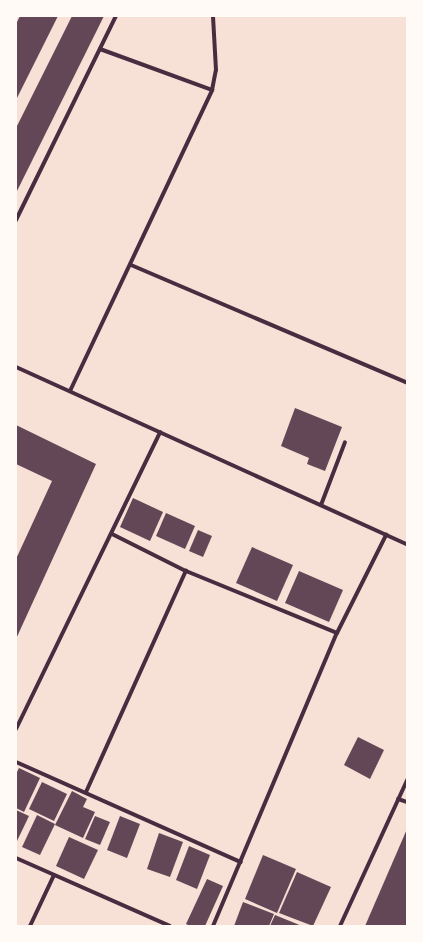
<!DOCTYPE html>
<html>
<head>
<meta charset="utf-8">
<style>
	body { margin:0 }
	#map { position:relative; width:423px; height:942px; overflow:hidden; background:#f7e1d7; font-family:Jost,sans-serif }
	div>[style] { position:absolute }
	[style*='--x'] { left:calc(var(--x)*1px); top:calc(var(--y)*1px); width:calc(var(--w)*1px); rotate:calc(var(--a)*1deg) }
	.building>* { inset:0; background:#644757 }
	.minor>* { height:4px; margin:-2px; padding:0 2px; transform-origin:2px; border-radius:2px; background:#4a2c40 }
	span { translate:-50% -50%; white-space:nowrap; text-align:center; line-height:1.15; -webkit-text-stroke:3px #fffaf5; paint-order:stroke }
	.frame { position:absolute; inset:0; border:17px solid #fffaf5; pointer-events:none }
</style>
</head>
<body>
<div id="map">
	<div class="building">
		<div style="clip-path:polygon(20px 16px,58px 16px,16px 100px,16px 24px)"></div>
		<div style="clip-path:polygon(72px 16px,104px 16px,16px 193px,16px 128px)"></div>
		<div style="clip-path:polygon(295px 408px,342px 427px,325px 471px,307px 464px,309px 458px,281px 446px)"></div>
		<div style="clip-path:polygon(16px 425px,96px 464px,16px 639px,16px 559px,52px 481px,16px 464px)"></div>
		<div style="clip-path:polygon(133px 498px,163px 512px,150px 541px,120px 527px)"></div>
		<div style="clip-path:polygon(166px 513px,195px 526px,185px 549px,156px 536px)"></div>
		<div style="clip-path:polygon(198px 530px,212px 536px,203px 557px,189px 551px)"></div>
		<div style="clip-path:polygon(252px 547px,293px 565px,277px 601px,236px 583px)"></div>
		<div style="clip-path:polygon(299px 571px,343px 590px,329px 622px,285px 603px)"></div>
		<div style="clip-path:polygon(358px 737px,384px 750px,370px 779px,344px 765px)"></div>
		<div style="clip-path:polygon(19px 768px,40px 778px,24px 812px,16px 808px,16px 774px)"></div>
		<div style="clip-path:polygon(42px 782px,67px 794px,54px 821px,29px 809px)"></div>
		<div style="clip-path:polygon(72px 791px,87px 799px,83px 807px,95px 812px,83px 838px,55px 825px)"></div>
		<div style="clip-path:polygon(16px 810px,29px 816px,17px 841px,16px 840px)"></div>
		<div style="clip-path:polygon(37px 815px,55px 824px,40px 855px,22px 847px)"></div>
		<div style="clip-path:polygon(95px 816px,110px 822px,100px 845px,85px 839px)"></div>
		<div style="clip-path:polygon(120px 816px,140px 824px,127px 858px,107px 850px)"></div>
		<div style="clip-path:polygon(407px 829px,407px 926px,365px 926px)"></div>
		<div style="clip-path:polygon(159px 833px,183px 842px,170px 877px,147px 869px)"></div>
		<div style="clip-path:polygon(69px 837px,98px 850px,84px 879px,56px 866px)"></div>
		<div style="clip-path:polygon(189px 846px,210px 855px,197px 889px,176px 880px)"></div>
		<div style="clip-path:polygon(263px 855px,296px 869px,277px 913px,245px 899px)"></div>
		<div style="clip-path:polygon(297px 872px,331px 887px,313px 926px,279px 913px)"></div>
		<div style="clip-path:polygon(207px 879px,223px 886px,205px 926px,190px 926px,186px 924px)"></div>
		<div style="clip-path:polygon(243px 902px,274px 914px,269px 926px,234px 926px)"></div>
		<div style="clip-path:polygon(275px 915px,302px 926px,270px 926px)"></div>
	</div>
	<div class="minor">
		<div style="--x:100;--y:49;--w:119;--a:20.1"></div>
		<div style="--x:16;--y:220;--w:227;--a:-63.9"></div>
		<div style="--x:131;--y:265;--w:300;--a:23.1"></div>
		<div style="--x:16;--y:367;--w:429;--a:24.4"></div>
		<div style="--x:70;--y:391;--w:333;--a:-64.7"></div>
		<div style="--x:212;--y:90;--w:20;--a:-79"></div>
		<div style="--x:216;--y:70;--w:54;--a:-93.2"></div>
		<div style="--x:321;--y:505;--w:67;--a:-69.1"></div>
		<div style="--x:112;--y:534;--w:83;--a:26.6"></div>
		<div style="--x:186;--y:571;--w:163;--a:22.3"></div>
		<div style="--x:16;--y:729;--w:330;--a:-64.1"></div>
		<div style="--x:16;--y:762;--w:246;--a:24"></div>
		<div style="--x:86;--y:792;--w:243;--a:-65.7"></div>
		<div style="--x:398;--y:799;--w:9;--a:18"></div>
		<div style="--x:16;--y:858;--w:168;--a:23.8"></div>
		<div style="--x:30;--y:926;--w:56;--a:-64.8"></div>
		<div style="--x:213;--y:926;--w:318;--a:-67.1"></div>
		<div style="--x:337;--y:633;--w:110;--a:-63.4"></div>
		<div style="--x:340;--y:926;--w:161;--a:-65.3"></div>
	</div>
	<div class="frame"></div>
</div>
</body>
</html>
